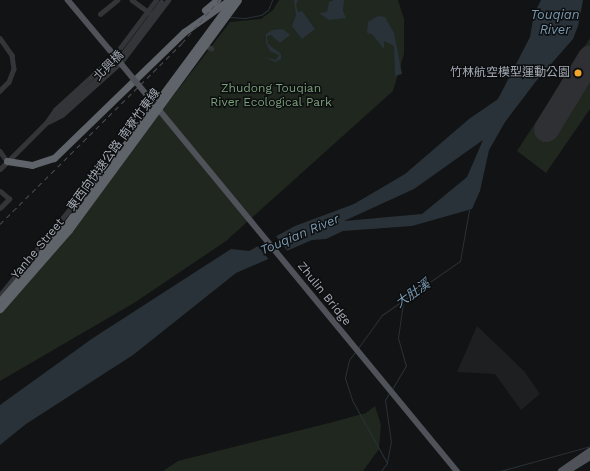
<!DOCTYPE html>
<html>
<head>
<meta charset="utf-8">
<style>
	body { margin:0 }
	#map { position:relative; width:590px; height:471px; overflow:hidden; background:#121314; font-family:"Work Sans","Noto Sans TC",sans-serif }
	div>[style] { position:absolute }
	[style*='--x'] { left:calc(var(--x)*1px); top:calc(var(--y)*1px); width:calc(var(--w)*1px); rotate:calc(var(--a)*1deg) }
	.built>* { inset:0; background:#1e1f21 }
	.green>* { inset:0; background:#1f271f }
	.water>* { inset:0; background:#293238 }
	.pier>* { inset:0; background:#121314 }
	.stream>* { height:1px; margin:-0.5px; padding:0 0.5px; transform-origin:0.5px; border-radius:0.5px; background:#293238 }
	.runway>* { height:25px; margin:-12.5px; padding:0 12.5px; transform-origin:12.5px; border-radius:12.5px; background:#2e3033 }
	.minor>* { height:4.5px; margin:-2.25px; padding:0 2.25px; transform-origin:2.25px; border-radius:2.25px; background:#333539 }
	.major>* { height:5.5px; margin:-2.75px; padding:0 2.75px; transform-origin:2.75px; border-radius:2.75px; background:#4f5258 }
	.highway>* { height:7px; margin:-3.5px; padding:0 3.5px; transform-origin:3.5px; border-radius:3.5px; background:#5f636a }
	.rail>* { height:1px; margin-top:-0.5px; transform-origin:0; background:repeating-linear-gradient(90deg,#4a4d52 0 5px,transparent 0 9px) }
	.minor-bridge>* { height:4.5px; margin:-2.25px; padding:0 2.25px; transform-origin:2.25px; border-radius:2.25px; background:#333539 }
	.major-bridge>* { height:5.5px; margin:-2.75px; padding:0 2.75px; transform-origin:2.75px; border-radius:2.75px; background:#4f5258 }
	.highway-bridge>* { height:7px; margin:-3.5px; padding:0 3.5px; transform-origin:3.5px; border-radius:3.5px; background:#5f636a }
	.dots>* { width:11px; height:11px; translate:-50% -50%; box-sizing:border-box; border:2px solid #0d0e0f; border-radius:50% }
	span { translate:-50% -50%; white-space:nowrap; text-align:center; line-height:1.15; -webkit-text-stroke:3px #0d0e0f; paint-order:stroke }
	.street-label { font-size:12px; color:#a4aab5 }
	.poi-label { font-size:12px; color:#a4aab5 }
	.right { translate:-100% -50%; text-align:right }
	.park-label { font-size:12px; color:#7aa07a }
	.water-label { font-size:13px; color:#7a9ab1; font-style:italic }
</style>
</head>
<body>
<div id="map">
	<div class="built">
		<div style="clip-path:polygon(477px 326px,524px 371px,540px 394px,521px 410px,495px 374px,457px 372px)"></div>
	</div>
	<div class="green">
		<div style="clip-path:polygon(279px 0,398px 0,404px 19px,404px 54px,393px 91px,226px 241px,134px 303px,0 381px,0 307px,100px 191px,230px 22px,261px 19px,273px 10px)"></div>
		<div style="clip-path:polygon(590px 38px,590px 109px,546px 173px,517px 151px)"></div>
		<div style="clip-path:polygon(375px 406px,381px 425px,379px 449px,363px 471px,163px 471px,178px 461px,329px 423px,366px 413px)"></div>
	</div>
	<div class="water">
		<div style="clip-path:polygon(294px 0,298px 0,296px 5px,298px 12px,302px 11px,315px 29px,302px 39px,292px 26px,296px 15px)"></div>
		<div style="clip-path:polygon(334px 0,344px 0,343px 11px,346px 18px,329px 20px,319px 13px,327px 12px,329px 2px)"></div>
		<div style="clip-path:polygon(evenodd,541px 0,583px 0,578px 26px,573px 39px,537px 80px,505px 122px,489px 150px,480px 191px,472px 209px,412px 226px,343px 231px,326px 239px,312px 240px,236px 273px,133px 355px,26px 424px,0 445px,0 405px,93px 338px,231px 249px,249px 251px,295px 226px,354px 204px,405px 174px,469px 119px,498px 99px,530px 37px,534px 14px,541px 0,483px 140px,467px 177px,422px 214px,344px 221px,414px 189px,483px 140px)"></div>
		<div style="clip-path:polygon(378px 16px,385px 17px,394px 33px,402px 74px,395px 76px,394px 46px,384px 41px,384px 49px,372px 34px,367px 33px,368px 22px)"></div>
		<div style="clip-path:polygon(283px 29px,290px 35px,280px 43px,271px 35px,267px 36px,268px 44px,281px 54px,281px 59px,275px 62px,264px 57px,276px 60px,279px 55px,270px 51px,266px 43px,266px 34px,272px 30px)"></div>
	</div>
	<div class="pier">
		<div style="clip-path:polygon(275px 235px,289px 253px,270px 261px,257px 245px)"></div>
	</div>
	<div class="stream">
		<div style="--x:229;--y:17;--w:16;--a:4"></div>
		<div style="--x:245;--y:18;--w:16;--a:-11"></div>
		<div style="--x:261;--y:15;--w:9;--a:-36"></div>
		<div style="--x:268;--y:10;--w:11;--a:-68"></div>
		<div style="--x:358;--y:348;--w:41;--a:-54"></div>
		<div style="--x:382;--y:315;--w:95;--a:-34.7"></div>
		<div style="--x:460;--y:261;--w:52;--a:-80"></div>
		<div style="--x:355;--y:352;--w:10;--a:127"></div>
		<div style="--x:349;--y:360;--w:18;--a:103"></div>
		<div style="--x:345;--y:378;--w:23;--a:72"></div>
		<div style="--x:352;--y:400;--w:72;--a:60.9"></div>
		<div style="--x:387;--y:463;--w:10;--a:127"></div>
		<div style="--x:392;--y:389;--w:27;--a:-59"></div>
		<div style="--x:406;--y:366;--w:29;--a:-106"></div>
		<div style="--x:398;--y:338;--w:35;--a:-82"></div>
		<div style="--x:387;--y:462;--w:20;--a:-79"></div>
		<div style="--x:391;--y:442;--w:42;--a:-98.1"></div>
		<div style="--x:385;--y:400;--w:8;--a:-60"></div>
		<div style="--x:500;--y:471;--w:93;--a:-15.5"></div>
	</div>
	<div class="runway">
		<div style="--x:546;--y:129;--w:84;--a:-58.6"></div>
	</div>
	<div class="minor">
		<div style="--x:132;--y:0;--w:22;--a:36"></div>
		<div style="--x:100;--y:14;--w:22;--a:-39"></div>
		<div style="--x:0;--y:38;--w:21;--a:55"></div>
		<div style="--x:12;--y:55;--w:14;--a:82"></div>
		<div style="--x:14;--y:69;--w:14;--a:111"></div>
		<div style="--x:9;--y:82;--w:13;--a:135"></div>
		<div style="--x:203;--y:45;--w:9;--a:21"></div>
		<div style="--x:52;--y:118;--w:88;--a:-41.3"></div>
		<div style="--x:48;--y:122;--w:16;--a:-27"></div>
		<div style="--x:62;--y:115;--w:79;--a:-41.9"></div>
		<div style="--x:121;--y:62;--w:78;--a:-52.8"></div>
		<div style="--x:0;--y:151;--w:12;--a:55"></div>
		<div style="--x:0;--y:169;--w:65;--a:-45"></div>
		<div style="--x:46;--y:123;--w:16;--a:-55"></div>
		<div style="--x:55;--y:110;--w:80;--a:-42.5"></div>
		<div style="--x:114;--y:56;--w:70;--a:-53.1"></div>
		<div style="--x:0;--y:208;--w:13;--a:-45"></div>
		<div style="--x:9;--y:199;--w:11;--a:-139"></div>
		<div style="--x:0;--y:295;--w:166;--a:-50.9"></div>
	</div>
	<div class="major">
		<div style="--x:68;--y:0;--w:65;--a:50"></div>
		<div style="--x:561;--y:471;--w:35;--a:-35"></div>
		<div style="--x:568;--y:471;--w:26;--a:-32"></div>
	</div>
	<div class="highway">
		<div style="--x:205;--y:10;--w:16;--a:-40"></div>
		<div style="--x:7;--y:161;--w:25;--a:9"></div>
		<div style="--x:32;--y:165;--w:23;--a:-18"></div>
		<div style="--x:54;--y:158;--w:181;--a:-44.1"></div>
		<div style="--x:184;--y:32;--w:55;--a:-35.4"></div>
	</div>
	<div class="rail">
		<div style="--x:0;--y:224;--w:257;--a:-44.8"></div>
		<div style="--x:182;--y:43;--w:57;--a:-49.3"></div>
	</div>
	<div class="minor-bridge">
		<div style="--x:118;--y:60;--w:72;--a:-53.4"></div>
	</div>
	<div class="major-bridge">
		<div style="--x:110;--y:50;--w:546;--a:50.5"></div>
	</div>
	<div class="highway-bridge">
		<div style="--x:0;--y:301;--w:99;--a:-49.1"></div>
		<div style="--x:65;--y:226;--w:281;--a:-53.5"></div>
		<div style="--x:0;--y:309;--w:105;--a:-48.9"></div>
		<div style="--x:69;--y:230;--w:285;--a:-53.7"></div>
	</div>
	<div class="dots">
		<div style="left:578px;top:73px;background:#f3a42b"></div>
	</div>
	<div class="street-label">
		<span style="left:109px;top:66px;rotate:-45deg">北興橋</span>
		<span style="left:114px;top:150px;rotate:-54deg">東西向快速公路 南寮竹東線</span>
		<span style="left:38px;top:249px;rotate:-50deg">Yanhe Street</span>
		<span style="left:324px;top:294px;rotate:51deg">Zhulin Bridge</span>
	</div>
	<div class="poi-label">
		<span class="right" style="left:570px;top:73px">竹林航空模型運動公園</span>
	</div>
	<div class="park-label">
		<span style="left:271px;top:96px">Zhudong Touqian<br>River Ecological Park</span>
	</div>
	<div class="water-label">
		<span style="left:555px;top:23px">Touqian<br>River</span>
		<span style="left:300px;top:235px;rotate:-23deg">Touqian River</span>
		<span style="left:413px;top:294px;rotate:-35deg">大肚溪</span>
	</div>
</div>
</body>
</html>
